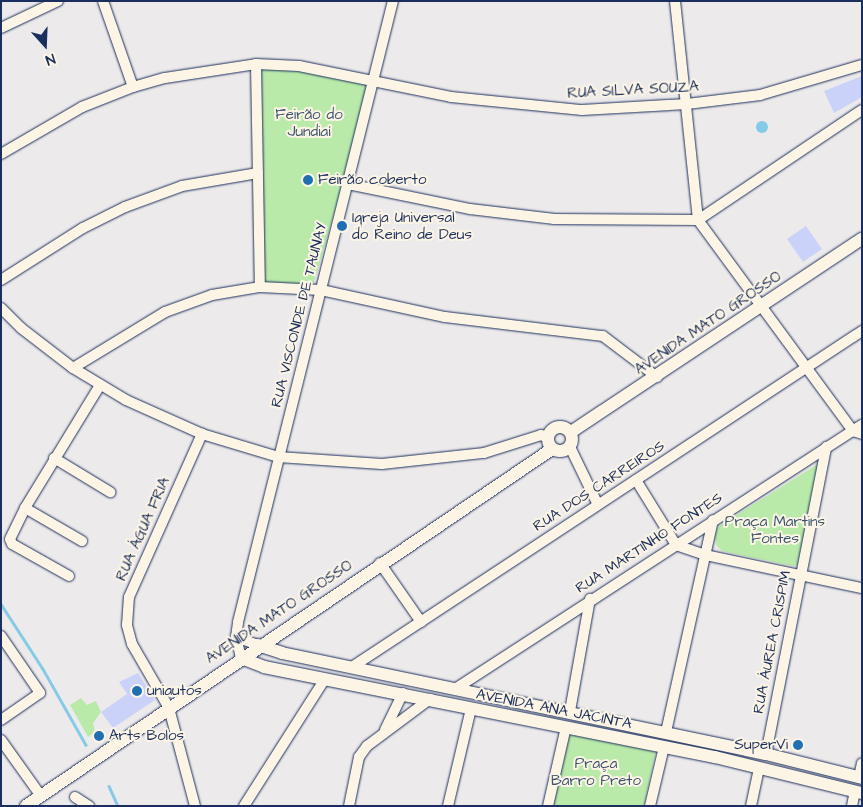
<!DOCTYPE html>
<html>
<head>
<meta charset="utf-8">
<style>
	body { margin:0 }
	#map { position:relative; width:863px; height:807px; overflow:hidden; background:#edeaeb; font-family:"Architects Daughter",sans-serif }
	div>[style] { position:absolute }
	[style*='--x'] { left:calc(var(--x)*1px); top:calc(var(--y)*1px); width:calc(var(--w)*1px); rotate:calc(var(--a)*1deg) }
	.green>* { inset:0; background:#b9eaa9 }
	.water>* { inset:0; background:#85cae6 }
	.round { border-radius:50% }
	.stream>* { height:2.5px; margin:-1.25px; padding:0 1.25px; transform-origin:1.25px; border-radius:1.25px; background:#85cae6 }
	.building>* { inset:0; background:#cad2fa }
	.roads { filter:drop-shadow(0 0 1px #1b2f5e) drop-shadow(0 0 1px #1b2f5e) }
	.minor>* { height:10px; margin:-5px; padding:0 5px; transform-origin:5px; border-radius:5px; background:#fcf5e5 }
	.major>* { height:12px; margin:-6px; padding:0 6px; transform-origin:6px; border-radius:6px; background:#fcf5e5 }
	.major>.ring { margin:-6px; padding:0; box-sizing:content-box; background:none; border:12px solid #fcf5e5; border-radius:50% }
	.dots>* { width:14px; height:14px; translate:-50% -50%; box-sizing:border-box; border:2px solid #fcf5e5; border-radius:50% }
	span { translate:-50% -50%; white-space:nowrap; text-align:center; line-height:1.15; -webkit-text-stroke:4px #fcf5e5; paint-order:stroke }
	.street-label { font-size:15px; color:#1b2f5e }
	.park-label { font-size:15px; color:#3b546d }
	.poi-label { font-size:15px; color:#1b2f5e }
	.left { translate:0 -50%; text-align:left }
	.right { translate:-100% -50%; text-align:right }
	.frame { position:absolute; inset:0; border:2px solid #1b2f5e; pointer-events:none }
	.north { position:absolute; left:20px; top:20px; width:50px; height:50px; -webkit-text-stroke:4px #fcf5e5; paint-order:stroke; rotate:160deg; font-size:14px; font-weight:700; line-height:20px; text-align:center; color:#1b2f5e }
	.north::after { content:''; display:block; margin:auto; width:18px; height:22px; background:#1b2f5e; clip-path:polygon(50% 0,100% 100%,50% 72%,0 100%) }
</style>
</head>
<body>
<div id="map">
	<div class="green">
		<div style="clip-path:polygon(258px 67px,373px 79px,313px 286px,261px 286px)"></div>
		<div style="clip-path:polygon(818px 464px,799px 565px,792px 566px,722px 551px,717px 546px,714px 535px,719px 526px)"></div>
		<div style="clip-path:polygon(81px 698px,87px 705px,96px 701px,101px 712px,93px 723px,95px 732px,88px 737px,70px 705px)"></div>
		<div style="clip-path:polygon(569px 728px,656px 750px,644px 806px,553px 806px)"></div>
	</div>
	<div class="water">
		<div class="round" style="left:756px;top:121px;width:12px;height:12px"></div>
	</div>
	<div class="stream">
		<div style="--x:1;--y:604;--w:77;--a:57.1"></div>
		<div style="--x:43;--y:669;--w:87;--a:60.5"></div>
		<div style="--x:109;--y:786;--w:22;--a:66"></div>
	</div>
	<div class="building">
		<div style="clip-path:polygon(862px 76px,862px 97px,834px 113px,824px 91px)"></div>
		<div style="clip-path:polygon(806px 226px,822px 249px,803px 262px,787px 239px)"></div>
		<div style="clip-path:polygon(138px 673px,155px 700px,113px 728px,101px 712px,127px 694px,119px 682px)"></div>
	</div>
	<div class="roads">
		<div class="minor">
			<div style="--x:103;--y:1;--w:91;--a:70.8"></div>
			<div style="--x:675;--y:1;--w:220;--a:84"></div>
			<div style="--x:698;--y:220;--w:262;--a:53.7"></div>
			<div style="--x:853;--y:431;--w:9;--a:18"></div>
			<div style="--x:1;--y:28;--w:63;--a:-25.3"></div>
			<div style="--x:256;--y:64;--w:223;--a:89"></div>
			<div style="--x:1;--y:154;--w:94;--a:-30.1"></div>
			<div style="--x:82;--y:107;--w:55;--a:-21.4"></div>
			<div style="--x:133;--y:87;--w:33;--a:-16"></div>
			<div style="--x:165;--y:78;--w:92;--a:-8.7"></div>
			<div style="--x:256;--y:64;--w:43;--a:2.7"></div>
			<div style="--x:299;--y:66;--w:155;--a:11.5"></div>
			<div style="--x:451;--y:97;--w:132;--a:5.7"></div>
			<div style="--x:582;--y:110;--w:105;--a:-3.3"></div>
			<div style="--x:687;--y:104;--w:74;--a:-7"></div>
			<div style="--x:760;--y:95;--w:106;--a:-16.4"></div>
			<div style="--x:348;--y:184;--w:125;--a:11.6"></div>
			<div style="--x:470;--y:209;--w:85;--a:6.8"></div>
			<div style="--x:554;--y:219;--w:144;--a:0.4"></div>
			<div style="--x:698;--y:220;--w:197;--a:-33.9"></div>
			<div style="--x:1;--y:280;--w:97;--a:-32.4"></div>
			<div style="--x:83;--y:228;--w:47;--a:-26.6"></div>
			<div style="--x:125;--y:207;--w:61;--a:-20.2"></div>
			<div style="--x:182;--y:186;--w:77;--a:-9.7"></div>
			<div style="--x:1;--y:308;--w:28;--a:45"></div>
			<div style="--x:21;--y:328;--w:66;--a:37.6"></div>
			<div style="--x:73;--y:368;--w:62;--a:31.1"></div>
			<div style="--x:126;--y:400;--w:83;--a:24.1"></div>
			<div style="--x:202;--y:434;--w:79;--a:16.8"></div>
			<div style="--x:278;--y:457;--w:104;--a:3.9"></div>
			<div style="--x:382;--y:464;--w:103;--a:-6.2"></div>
			<div style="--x:484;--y:453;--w:60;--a:-17.5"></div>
			<div style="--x:541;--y:435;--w:8;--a:23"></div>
			<div style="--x:73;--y:368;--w:108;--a:-31.3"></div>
			<div style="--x:165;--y:312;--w:50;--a:-19.9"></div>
			<div style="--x:212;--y:295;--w:49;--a:-9.5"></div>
			<div style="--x:260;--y:287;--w:61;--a:2.8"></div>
			<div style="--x:321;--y:290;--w:127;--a:12.3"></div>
			<div style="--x:445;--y:317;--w:159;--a:6.9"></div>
			<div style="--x:603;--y:336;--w:68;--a:37.2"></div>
			<div style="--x:570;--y:447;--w:64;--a:64.2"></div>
			<div style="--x:54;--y:458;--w:66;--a:31.3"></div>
			<div style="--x:636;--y:480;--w:76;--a:58.4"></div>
			<div style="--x:676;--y:545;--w:31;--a:19"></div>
			<div style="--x:705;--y:555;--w:160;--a:11.9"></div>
			<div style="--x:25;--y:508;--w:66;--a:30.1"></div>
			<div style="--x:380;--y:563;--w:72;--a:55.2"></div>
			<div style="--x:69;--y:576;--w:65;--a:-150.7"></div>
			<div style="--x:12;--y:544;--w:5;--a:-112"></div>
			<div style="--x:10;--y:539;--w:34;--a:-64"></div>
			<div style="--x:25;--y:508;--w:144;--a:-58.6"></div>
			<div style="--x:1;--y:636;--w:69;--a:55.6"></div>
			<div style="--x:40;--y:693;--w:47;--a:145.3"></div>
			<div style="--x:236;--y:637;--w:23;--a:20"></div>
			<div style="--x:241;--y:658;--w:22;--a:-103"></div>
			<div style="--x:236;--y:637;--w:15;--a:-82"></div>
			<div style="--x:238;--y:622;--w:640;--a:-75.99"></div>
			<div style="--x:352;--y:667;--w:611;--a:-33.38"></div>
			<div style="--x:455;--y:689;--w:485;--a:-33"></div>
			<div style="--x:570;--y:711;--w:114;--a:-79.9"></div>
			<div style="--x:385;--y:730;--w:41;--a:-64.1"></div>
			<div style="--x:666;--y:732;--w:217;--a:-77.5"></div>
			<div style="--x:1;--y:740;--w:69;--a:54.5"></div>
			<div style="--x:766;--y:754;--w:313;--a:-78.9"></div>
			<div style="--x:859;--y:777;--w:14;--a:-78"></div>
			<div style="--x:75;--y:797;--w:17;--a:33"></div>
			<div style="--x:195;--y:806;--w:101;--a:-104.9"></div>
			<div style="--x:169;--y:708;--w:74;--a:-120"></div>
			<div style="--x:132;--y:644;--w:20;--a:-105"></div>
			<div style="--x:127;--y:625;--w:28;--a:-86"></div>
			<div style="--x:129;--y:597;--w:179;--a:-65.9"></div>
			<div style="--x:244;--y:806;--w:151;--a:-57.5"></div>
			<div style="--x:349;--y:806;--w:50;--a:-78.5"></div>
			<div style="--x:359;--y:757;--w:14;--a:-54"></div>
			<div style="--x:367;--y:746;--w:79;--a:-36.7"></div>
			<div style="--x:448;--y:806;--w:100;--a:-76.7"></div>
			<div style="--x:548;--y:806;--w:81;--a:-77.2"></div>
			<div style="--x:650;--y:806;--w:61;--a:-76.7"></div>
			<div style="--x:751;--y:806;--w:38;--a:-78"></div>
			<div style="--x:852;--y:806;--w:15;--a:-79"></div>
		</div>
		<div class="major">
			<div class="ring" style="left:548px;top:427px;width:12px;height:12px"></div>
			<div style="--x:571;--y:432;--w:349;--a:-33.6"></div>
			<div style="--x:258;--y:645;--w:25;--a:18"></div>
			<div style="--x:282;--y:653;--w:494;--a:11.8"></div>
			<div style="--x:766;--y:754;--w:99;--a:14"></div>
			<div style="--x:241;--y:658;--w:25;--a:21"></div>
			<div style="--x:264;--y:667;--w:460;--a:11.3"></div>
			<div style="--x:715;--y:757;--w:151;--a:13.8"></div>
			<div style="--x:26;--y:806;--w:636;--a:-34.17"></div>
		</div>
	</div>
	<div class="dots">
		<div style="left:308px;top:180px;background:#1f6fb2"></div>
		<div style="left:342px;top:226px;background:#1f6fb2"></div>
		<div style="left:137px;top:691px;background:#1f6fb2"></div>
		<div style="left:99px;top:736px;background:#1f6fb2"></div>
		<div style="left:798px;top:745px;background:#1f6fb2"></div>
	</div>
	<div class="street-label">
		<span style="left:633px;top:90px;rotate:-3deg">RUA SILVA SOUZA</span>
		<span style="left:299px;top:315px;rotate:-76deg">RUA VISCONDE DE TAUNAY</span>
		<span style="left:708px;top:323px;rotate:-34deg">AVENIDA MATO GROSSO</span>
		<span style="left:599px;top:486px;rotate:-33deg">RUA DOS CARREIROS</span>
		<span style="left:143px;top:529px;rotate:-66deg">RUA ÁGUA FRIA</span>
		<span style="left:649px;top:543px;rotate:-33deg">RUA MARTINHO FONTES</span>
		<span style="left:279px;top:612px;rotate:-34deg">AVENIDA MATO GROSSO</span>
		<span style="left:772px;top:642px;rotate:-79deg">RUA ÁUREA CRISPIM</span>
		<span style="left:554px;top:709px;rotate:11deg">AVENIDA ANA JACINTA</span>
	</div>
	<div class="park-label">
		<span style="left:309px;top:123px">Feirão do<br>Jundiaí</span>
		<span style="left:775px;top:530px">Praça Martins<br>Fontes</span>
		<span style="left:596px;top:772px">Praça<br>Barro Preto</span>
	</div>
	<div class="poi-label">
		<span class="left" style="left:318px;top:180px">Feirão coberto</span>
		<span class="left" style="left:352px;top:226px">Igreja Universal<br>do Reino de Deus</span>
		<span class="left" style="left:147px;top:691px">uniautos</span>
		<span class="left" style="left:109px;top:736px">Arts Bolos</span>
		<span class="right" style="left:788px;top:745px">SuperVi</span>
	</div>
	<div class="frame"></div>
	<div class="north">N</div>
</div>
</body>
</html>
